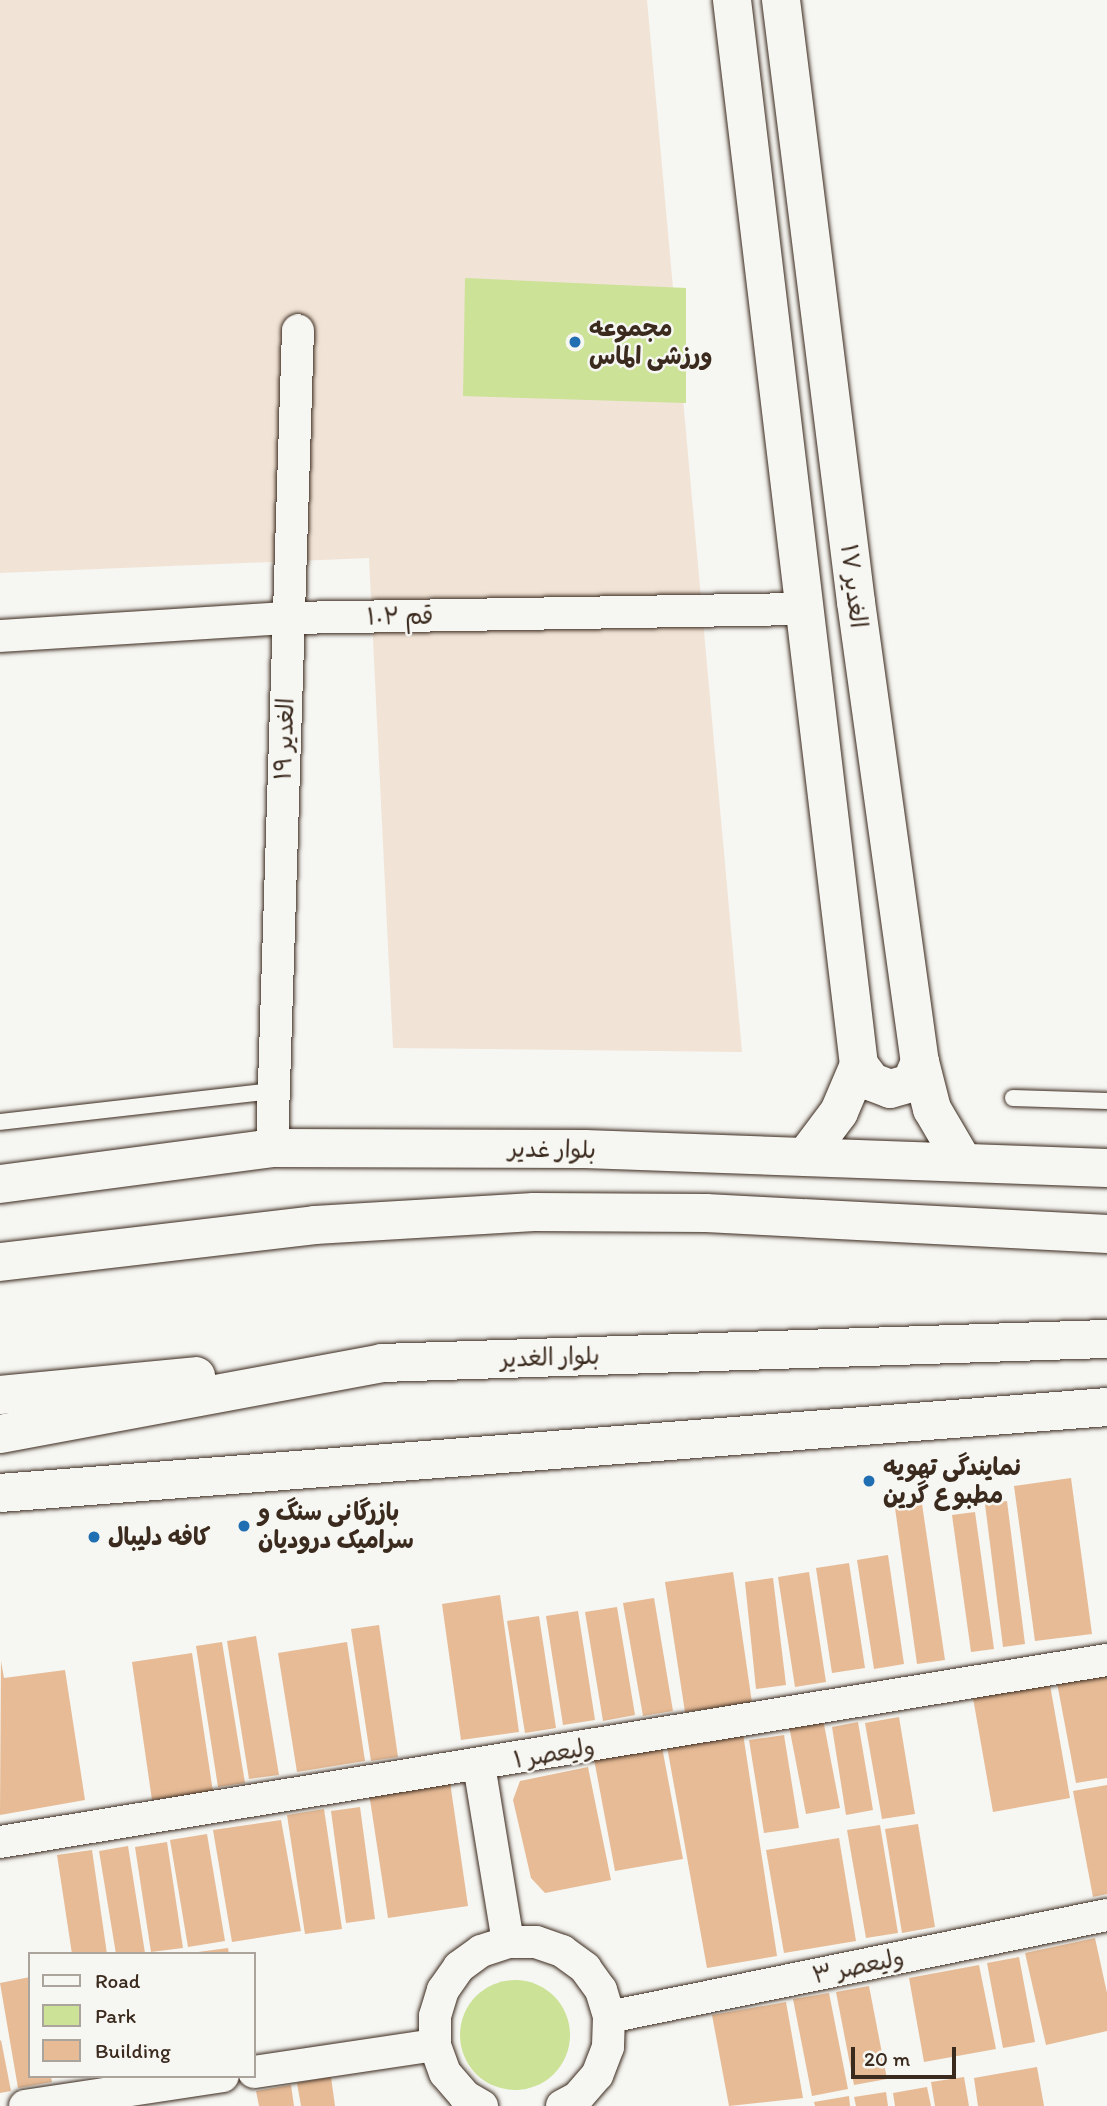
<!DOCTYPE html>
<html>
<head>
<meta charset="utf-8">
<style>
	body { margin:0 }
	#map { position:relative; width:1107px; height:2106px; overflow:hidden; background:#f6f6f2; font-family:Itim,"Playpen Sans Arabic",sans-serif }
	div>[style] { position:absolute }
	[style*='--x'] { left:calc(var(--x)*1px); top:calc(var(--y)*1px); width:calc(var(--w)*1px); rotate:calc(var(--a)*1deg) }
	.built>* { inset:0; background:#f1e4d6 }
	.green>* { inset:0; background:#cbe297 }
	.round { border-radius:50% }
	.building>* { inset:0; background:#e6bb96 }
	.roads { filter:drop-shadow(0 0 2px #3b2a1e) drop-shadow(0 0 2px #3b2a1e) }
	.lane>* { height:16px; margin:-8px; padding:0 8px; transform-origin:8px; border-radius:8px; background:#f6f6f2 }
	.street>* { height:32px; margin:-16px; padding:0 16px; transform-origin:16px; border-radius:16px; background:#f6f6f2 }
	.secondary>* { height:38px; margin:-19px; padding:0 19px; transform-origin:19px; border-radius:19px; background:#f6f6f2 }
	.primary>* { height:38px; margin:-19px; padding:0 19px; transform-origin:19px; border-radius:19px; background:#f6f6f2 }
	.dots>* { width:19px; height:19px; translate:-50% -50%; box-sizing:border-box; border:4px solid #f6f6f2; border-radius:50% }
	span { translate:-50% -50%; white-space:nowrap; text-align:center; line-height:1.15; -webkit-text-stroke:5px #f6f6f2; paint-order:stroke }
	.poi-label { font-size:24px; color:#3b2a1e; font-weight:700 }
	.left { translate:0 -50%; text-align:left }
	.street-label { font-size:24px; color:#3b2a1e }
	.legend { position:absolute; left:28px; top:1952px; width:228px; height:126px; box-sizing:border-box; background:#f6f6f2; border:2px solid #aba49d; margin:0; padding:9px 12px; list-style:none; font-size:21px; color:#3b2a1e }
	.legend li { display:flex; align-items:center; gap:14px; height:35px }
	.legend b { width:35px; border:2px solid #aba49d }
	.scale { position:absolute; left:851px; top:2047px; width:105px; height:32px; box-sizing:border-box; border:4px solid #3b2a1e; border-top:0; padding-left:9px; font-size:21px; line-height:24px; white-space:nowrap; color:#3b2a1e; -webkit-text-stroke:5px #f6f6f2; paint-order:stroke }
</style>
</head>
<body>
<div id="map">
	<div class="built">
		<div style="clip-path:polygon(0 0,647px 0,742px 1052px,393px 1048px,369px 558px,0 573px)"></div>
	</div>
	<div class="green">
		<div style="clip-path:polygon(465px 278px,686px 288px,686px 403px,463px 396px)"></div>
		<div class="round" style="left:460px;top:1980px;width:110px;height:110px"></div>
	</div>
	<div class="building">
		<div style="clip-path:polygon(1071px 1478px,1092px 1634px,1035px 1641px,1014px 1486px)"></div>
		<div style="clip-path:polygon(1007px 1501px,1025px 1644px,1003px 1647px,985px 1504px)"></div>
		<div style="clip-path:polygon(922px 1504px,945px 1660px,917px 1664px,895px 1508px)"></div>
		<div style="clip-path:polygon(975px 1512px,994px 1649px,971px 1652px,952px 1515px)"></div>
		<div style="clip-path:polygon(888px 1555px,904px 1664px,874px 1669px,857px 1560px)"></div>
		<div style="clip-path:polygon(849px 1563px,865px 1668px,832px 1673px,816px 1568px)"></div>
		<div style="clip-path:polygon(733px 1572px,752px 1703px,685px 1712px,665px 1582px)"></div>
		<div style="clip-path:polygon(809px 1572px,826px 1682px,795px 1687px,778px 1577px)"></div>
		<div style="clip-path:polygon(773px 1578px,786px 1685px,756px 1689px,745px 1582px)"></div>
		<div style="clip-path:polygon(500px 1595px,519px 1732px,461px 1740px,442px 1604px)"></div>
		<div style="clip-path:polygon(654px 1598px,673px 1711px,643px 1716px,623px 1603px)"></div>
		<div style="clip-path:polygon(617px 1607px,635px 1715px,603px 1721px,585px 1612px)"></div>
		<div style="clip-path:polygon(578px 1611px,595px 1720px,563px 1725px,546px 1616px)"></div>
		<div style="clip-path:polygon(539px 1616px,556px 1728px,525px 1733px,507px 1621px)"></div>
		<div style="clip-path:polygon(379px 1625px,398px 1757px,371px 1761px,351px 1629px)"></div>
		<div style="clip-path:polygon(256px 1636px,279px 1775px,249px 1779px,227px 1641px)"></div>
		<div style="clip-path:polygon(222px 1642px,245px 1783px,218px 1787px,196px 1646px)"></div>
		<div style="clip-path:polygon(347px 1642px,365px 1761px,297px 1772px,278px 1653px)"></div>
		<div style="clip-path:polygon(192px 1653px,213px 1792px,152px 1800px,132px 1662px)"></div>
		<div style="clip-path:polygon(1px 1661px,4px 1678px,65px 1670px,85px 1800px,0 1815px)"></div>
		<div style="clip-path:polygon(1107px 1674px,1107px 1778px,1076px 1783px,1057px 1683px)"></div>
		<div style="clip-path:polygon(1050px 1685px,1070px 1798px,993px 1812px,973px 1698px)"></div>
		<div style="clip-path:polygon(899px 1717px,915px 1814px,882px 1819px,865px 1723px)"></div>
		<div style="clip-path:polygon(823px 1719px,840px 1808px,806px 1814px,789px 1726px)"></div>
		<div style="clip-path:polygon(858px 1722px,873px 1810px,846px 1815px,832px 1727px)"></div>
		<div style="clip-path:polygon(742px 1727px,777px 1956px,707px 1968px,666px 1741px)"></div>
		<div style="clip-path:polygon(784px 1735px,799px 1828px,764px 1833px,749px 1740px)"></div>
		<div style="clip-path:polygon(662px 1747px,683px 1859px,615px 1871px,594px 1759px)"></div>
		<div style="clip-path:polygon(588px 1767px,611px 1880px,545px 1893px,531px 1878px,513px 1800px,520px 1781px)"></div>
		<div style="clip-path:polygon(450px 1782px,468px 1906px,388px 1918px,369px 1793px)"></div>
		<div style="clip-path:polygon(1107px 1785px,1107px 1894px,1093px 1897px,1073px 1791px)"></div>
		<div style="clip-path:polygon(360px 1807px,375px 1919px,346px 1923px,331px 1811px)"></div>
		<div style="clip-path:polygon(324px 1809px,342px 1929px,305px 1934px,287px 1815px)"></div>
		<div style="clip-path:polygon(281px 1820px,301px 1931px,232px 1942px,213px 1830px)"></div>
		<div style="clip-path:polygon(918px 1824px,935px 1927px,902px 1933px,885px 1829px)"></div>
		<div style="clip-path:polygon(880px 1825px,898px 1933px,866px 1938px,847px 1830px)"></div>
		<div style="clip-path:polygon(207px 1834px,225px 1941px,188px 1947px,170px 1840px)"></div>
		<div style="clip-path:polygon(839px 1838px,856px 1941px,784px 1953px,766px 1850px)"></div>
		<div style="clip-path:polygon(167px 1842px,183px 1948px,151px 1952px,135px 1847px)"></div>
		<div style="clip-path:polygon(128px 1846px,145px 1953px,116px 1954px,99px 1851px)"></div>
		<div style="clip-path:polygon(92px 1850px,107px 1954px,72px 1954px,57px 1855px)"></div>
		<div style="clip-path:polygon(1095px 1938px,1107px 1993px,1107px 2031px,1046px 2045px,1025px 1953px)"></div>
		<div style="clip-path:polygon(228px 1948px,229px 1954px,199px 1954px,198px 1952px)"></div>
		<div style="clip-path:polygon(1019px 1957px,1035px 2042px,1003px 2048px,987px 1963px)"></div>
		<div style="clip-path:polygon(979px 1965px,996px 2049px,924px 2062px,909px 1978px)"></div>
		<div style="clip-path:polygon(30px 1977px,30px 2076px,51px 2076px,52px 2082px,18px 2088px,0 1983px)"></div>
		<div style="clip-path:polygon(869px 1986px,887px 2079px,854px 2085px,836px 1992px)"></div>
		<div style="clip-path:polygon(829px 1993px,848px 2089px,812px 2096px,793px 1999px)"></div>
		<div style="clip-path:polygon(786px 2002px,803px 2098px,729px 2106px,712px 2015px)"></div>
		<div style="clip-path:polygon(1px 2040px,11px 2091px,0 2093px,0 2041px)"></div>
		<div style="clip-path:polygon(1037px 2067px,1044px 2106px,978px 2106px,974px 2078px)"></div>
		<div style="clip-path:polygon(331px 2077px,335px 2106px,301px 2106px,297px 2083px)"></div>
		<div style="clip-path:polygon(964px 2077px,969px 2106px,935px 2106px,931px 2082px)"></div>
		<div style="clip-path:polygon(291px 2085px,294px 2106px,259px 2106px,256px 2091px)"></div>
		<div style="clip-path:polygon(927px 2087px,931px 2106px,895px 2106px,893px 2093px)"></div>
		<div style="clip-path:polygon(886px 2092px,888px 2106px,856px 2106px,854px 2097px)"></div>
		<div style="clip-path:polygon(849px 2096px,850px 2106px,815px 2106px,814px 2102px)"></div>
	</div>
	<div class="roads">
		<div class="lane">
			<div style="--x:1013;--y:1098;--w:94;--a:1.8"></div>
			<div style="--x:0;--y:1122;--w:273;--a:-6.5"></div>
		</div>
		<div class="street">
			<div style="--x:0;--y:636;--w:290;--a:-3.6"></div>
			<div style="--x:289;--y:618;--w:512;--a:-1.01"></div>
			<div style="--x:272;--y:1148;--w:818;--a:-88.18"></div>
			<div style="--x:479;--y:1765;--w:179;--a:80.7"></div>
			<div style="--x:0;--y:1842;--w:1122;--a:-9.34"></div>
			<div style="--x:609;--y:2017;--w:508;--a:-11.58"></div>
			<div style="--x:254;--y:2072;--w:183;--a:-8.5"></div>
			<div style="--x:25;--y:2106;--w:200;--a:-8.6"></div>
			<div style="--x:482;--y:2106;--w:20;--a:-150"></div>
			<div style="--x:465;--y:2096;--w:30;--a:-131"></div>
			<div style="--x:445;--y:2073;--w:30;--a:-110"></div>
			<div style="--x:435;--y:2045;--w:29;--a:-90"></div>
			<div style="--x:435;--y:2016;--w:27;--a:-73"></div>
			<div style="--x:443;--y:1990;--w:28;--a:-55"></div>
			<div style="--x:459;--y:1967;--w:27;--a:-36"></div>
			<div style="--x:481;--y:1951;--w:28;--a:-18"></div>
			<div style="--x:508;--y:1942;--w:28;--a:0"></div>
			<div style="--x:536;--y:1942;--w:28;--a:19"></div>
			<div style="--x:562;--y:1951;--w:29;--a:36"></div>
			<div style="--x:585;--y:1968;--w:27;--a:54"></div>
			<div style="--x:601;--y:1990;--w:28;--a:73"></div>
			<div style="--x:609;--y:2017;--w:30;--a:92"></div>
			<div style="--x:608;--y:2047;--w:30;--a:111"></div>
			<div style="--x:597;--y:2075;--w:30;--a:131"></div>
			<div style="--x:577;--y:2098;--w:17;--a:152"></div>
		</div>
		<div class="secondary">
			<div style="--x:732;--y:0;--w:1073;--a:83.2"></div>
			<div style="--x:859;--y:1065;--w:51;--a:113.1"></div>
			<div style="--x:839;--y:1112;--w:55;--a:126.9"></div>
			<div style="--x:781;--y:0;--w:607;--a:82.9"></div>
			<div style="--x:856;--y:602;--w:464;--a:82.1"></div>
			<div style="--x:920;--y:1062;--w:49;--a:75.7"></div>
			<div style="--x:932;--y:1109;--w:61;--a:59.7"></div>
			<div style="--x:859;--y:1065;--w:21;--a:53"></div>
			<div style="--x:872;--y:1082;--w:19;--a:21"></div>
			<div style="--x:890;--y:1089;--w:22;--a:-16"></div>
			<div style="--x:911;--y:1083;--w:23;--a:-67"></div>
			<div style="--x:0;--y:1184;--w:274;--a:-7.5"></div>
			<div style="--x:272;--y:1148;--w:313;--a:0.2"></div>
			<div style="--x:585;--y:1149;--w:522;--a:2.08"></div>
			<div style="--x:0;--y:1493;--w:1110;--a:-4.44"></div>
		</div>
		<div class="primary">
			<div style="--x:0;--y:1262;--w:317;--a:-6.7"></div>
			<div style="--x:315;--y:1225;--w:219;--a:-3.4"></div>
			<div style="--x:534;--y:1212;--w:172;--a:0.3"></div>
			<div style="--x:706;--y:1213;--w:402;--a:3"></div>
			<div style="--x:0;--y:1395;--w:197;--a:-5.5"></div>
			<div style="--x:0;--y:1434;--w:389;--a:-10.5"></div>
			<div style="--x:382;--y:1363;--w:725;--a:-1.9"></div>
		</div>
	</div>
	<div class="dots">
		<div style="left:575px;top:342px;background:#1f6fb2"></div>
		<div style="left:869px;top:1481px;background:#1f6fb2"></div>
		<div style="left:244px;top:1526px;background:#1f6fb2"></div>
		<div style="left:94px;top:1537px;background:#1f6fb2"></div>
	</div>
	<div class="poi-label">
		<span class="left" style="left:589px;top:342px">مجموعه<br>ورزشی الماس</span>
		<span class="left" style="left:883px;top:1481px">نمایندگی تهویه<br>مطبوع گرین</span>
		<span class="left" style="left:258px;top:1526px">بازرگانی سنگ و<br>سرامیک درودیان</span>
		<span class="left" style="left:108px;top:1537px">کافه دلیبال</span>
	</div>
	<div class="street-label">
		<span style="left:854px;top:586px;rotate:83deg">الغدیر ۱۷</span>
		<span style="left:400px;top:616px;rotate:-1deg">قم ۱۰۲</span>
		<span style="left:284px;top:739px;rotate:-88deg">الغدیر ۱۹</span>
		<span style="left:552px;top:1149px;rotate:1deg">بلوار غدیر</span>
		<span style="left:550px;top:1357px;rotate:-2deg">بلوار الغدیر</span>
		<span style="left:554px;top:1753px;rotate:-10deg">ولیعصر ۱</span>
		<span style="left:858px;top:1966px;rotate:-12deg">ولیعصر ۳</span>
	</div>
	<ul class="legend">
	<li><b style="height:9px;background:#f6f6f2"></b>Road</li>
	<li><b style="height:19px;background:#cbe297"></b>Park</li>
	<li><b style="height:19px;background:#e6bb96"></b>Building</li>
	</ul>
	<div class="scale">20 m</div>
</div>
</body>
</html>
